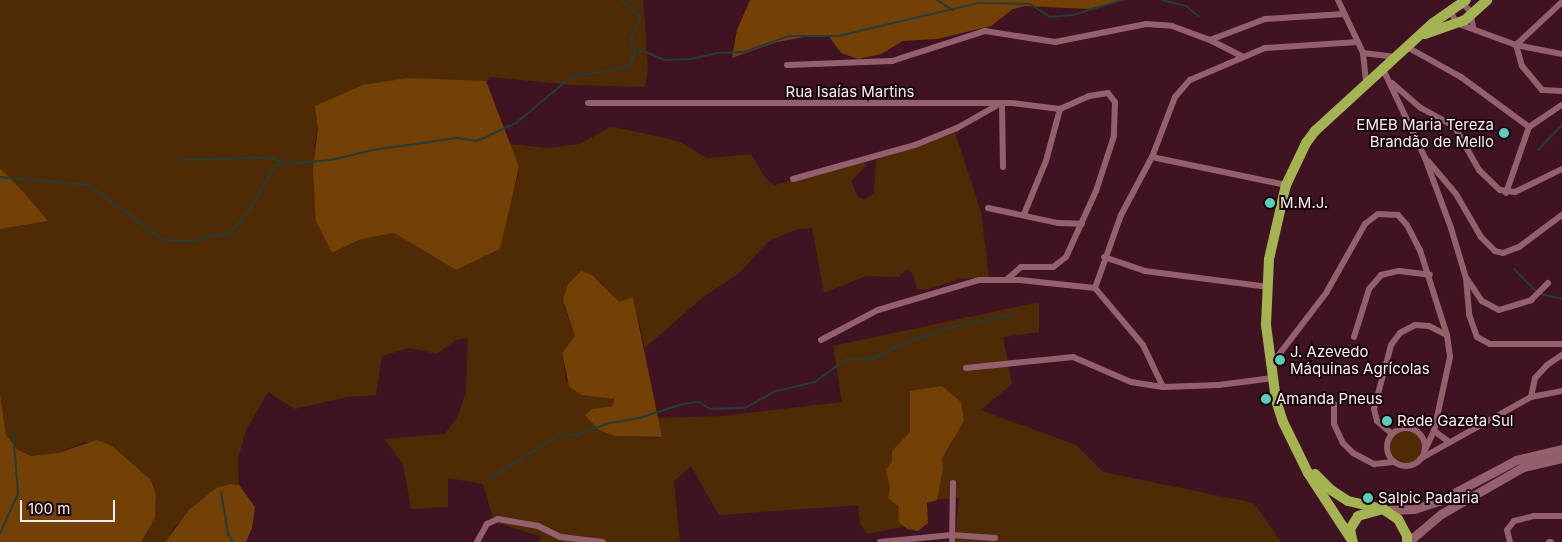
<!DOCTYPE html>
<html>
<head>
<meta charset="utf-8">
<style>
	body { margin:0 }
	#map { position:relative; width:1562px; height:542px; overflow:hidden; background:#3f1322; font-family:Inter,sans-serif }
	div>[style] { position:absolute }
	[style*='--x'] { left:calc(var(--x)*1px); top:calc(var(--y)*1px); width:calc(var(--w)*1px); rotate:calc(var(--a)*1deg) }
	.green>* { inset:0; background:#4e2b04 }
	.round { border-radius:50% }
	.forest>* { inset:0; background:#734106 }
	.stream>* { height:2px; margin:-1px; padding:0 1px; transform-origin:1px; border-radius:1px; background:#243d39 }
	.minor>* { height:6px; margin:-3px; padding:0 3px; transform-origin:3px; border-radius:3px; background:#95606e }
	.minor>.ring { margin:-3px; padding:0; box-sizing:content-box; background:none; border:6px solid #95606e; border-radius:50% }
	.secondary>* { height:9px; margin:-4.5px; padding:0 4.5px; transform-origin:4.5px; border-radius:4.5px; background:#95606e }
	.trunk>* { height:10px; margin:-5px; padding:0 5px; transform-origin:5px; border-radius:5px; background:#a4b453 }
	.dots>* { width:14px; height:14px; translate:-50% -50%; box-sizing:border-box; border:2px solid #1a070c; border-radius:50% }
	span { translate:-50% -50%; white-space:nowrap; text-align:center; line-height:1.15; -webkit-text-stroke:4px #1a070c; paint-order:stroke }
	.street-label { font-size:15px; color:#fceff2 }
	.poi-label { font-size:15px; color:#fceff2 }
	.right { translate:-100% -50%; text-align:right }
	.left { translate:0 -50%; text-align:left }
	.scale { position:absolute; left:20px; top:500px; width:95px; height:22px; box-sizing:border-box; border:2px solid #fceff2; border-top:0; padding-left:6px; font-size:15px; line-height:18px; white-space:nowrap; color:#fceff2; -webkit-text-stroke:4px #1a070c; paint-order:stroke }
</style>
</head>
<body>
<div id="map">
	<div class="green">
		<div style="clip-path:polygon(0 0,643px 0,648px 68px,645px 87px,570px 85px,491px 77px,486px 81px,455px 82px,408px 78px,318px 128px,314px 146px,333px 253px,361px 239px,394px 233px,456px 270px,500px 249px,506px 212px,519px 173px,509px 144px,548px 148px,580px 144px,610px 127px,619px 128px,678px 141px,707px 158px,751px 154px,765px 178px,775px 185px,863px 162px,867px 165px,851px 181px,858px 197px,865px 200px,874px 193px,876px 160px,955px 133px,981px 212px,989px 277px,960px 279px,926px 290px,917px 289px,912px 273px,907px 269px,899px 277px,866px 276px,824px 293px,812px 228px,798px 229px,769px 241px,738px 274px,702px 298px,645px 348px,633px 298px,619px 303px,600px 282px,564px 306px,575px 336px,562px 353px,566px 380px,581px 395px,610px 397px,616px 402px,613px 406px,588px 412px,615px 436px,658px 438px,662px 437px,658px 418px,722px 416px,842px 402px,833px 346px,1039px 302px,1039px 332px,1003px 337px,1012px 384px,981px 410px,1076px 445px,1103px 472px,1254px 503px,1281px 542px,955px 542px,959px 498px,896px 502px,903px 527px,867px 534px,860px 524px,858px 505px,719px 515px,691px 466px,674px 481px,680px 542px,538px 542px,542px 537px,494px 522px,483px 484px,448px 478px,448px 507px,411px 509px,403px 464px,384px 439px,445px 434px,458px 416px,466px 392px,468px 338px,456px 340px,437px 354px,409px 348px,382px 356px,376px 395px,347px 397px,295px 409px,268px 392px,246px 430px,238px 459px,239px 485px,231px 484px,175px 526px,165px 542px,141px 542px,155px 518px,156px 495px,151px 480px,139px 469px,84px 442px,58px 453px,31px 456px,17px 449px,6px 435px,0 394px,0 229px,48px 221px,0 168px)"></div>
		<div class="round" style="left:1390px;top:429px;width:34px;height:34px"></div>
	</div>
	<div class="forest">
		<div style="clip-path:polygon(750px 0,1125px 0,1089px 9px,1025px 6px,1013px 9px,991px 26px,937px 39px,903px 41px,881px 54px,858px 59px,841px 53px,828px 35px,815px 35px,777px 42px,732px 58px,737px 30px)"></div>
		<div style="clip-path:polygon(408px 78px,486px 81px,519px 167px,500px 249px,456px 270px,394px 233px,361px 239px,332px 253px,316px 221px,313px 169px,318px 128px,315px 106px,363px 85px)"></div>
		<div style="clip-path:polygon(0 168px,27px 196px,48px 221px,0 229px)"></div>
		<div style="clip-path:polygon(581px 271px,592px 275px,619px 302px,633px 297px,662px 437px,615px 436px,599px 430px,585px 415px,592px 409px,613px 406px,614px 399px,581px 395px,569px 386px,562px 353px,575px 336px,563px 300px,568px 284px)"></div>
		<div style="clip-path:polygon(942px 386px,961px 402px,964px 421px,942px 458px,943px 469px,937px 500px,927px 503px,928px 523px,918px 531px,907px 529px,899px 522px,898px 506px,888px 498px,890px 488px,886px 470px,892px 462px,892px 451px,910px 432px,910px 391px)"></div>
		<div style="clip-path:polygon(0 394px,6px 435px,17px 449px,31px 456px,58px 453px,97px 440px,112px 446px,151px 480px,156px 495px,155px 518px,141px 542px,0 542px)"></div>
		<div style="clip-path:polygon(231px 484px,239px 485px,255px 507px,252px 528px,246px 542px,165px 542px,189px 510px,216px 488px)"></div>
	</div>
	<div class="stream">
		<div style="--x:937;--y:0;--w:19;--a:32"></div>
		<div style="--x:1162;--y:0;--w:25;--a:14"></div>
		<div style="--x:1186;--y:6;--w:16;--a:40"></div>
		<div style="--x:635;--y:52;--w:9;--a:-6"></div>
		<div style="--x:644;--y:51;--w:22;--a:24"></div>
		<div style="--x:664;--y:60;--w:27;--a:-2"></div>
		<div style="--x:691;--y:59;--w:26;--a:-13"></div>
		<div style="--x:716;--y:53;--w:28;--a:-2"></div>
		<div style="--x:744;--y:52;--w:48;--a:-19.6"></div>
		<div style="--x:789;--y:36;--w:49;--a:0"></div>
		<div style="--x:838;--y:36;--w:145;--a:-13.2"></div>
		<div style="--x:979;--y:3;--w:51;--a:1.1"></div>
		<div style="--x:1030;--y:4;--w:24;--a:33"></div>
		<div style="--x:1050;--y:17;--w:23;--a:-5"></div>
		<div style="--x:1073;--y:15;--w:51;--a:-17"></div>
		<div style="--x:1538;--y:150;--w:35;--a:-46"></div>
		<div style="--x:181;--y:160;--w:78;--a:-1.5"></div>
		<div style="--x:259;--y:158;--w:16;--a:4"></div>
		<div style="--x:275;--y:159;--w:9;--a:32"></div>
		<div style="--x:0;--y:177;--w:89;--a:5.1"></div>
		<div style="--x:89;--y:185;--w:92;--a:36.6"></div>
		<div style="--x:163;--y:240;--w:31;--a:2"></div>
		<div style="--x:194;--y:241;--w:24;--a:-15"></div>
		<div style="--x:217;--y:235;--w:11;--a:0"></div>
		<div style="--x:228;--y:235;--w:32;--a:-49"></div>
		<div style="--x:249;--y:211;--w:53;--a:-59.6"></div>
		<div style="--x:276;--y:165;--w:55;--a:-5.2"></div>
		<div style="--x:331;--y:160;--w:43;--a:-13.4"></div>
		<div style="--x:373;--y:150;--w:85;--a:-8.1"></div>
		<div style="--x:457;--y:138;--w:20;--a:9"></div>
		<div style="--x:477;--y:141;--w:43;--a:-24.8"></div>
		<div style="--x:516;--y:123;--w:72;--a:-39.9"></div>
		<div style="--x:571;--y:77;--w:60;--a:-10.6"></div>
		<div style="--x:630;--y:66;--w:15;--a:-70"></div>
		<div style="--x:635;--y:52;--w:12;--a:-114"></div>
		<div style="--x:630;--y:41;--w:26;--a:-67"></div>
		<div style="--x:640;--y:17;--w:25;--a:-137"></div>
		<div style="--x:1514;--y:269;--w:30;--a:45"></div>
		<div style="--x:1541;--y:294;--w:22;--a:13"></div>
		<div style="--x:489;--y:479;--w:80;--a:-32.3"></div>
		<div style="--x:557;--y:436;--w:20;--a:-3"></div>
		<div style="--x:577;--y:435;--w:30;--a:-21"></div>
		<div style="--x:605;--y:424;--w:35;--a:-10"></div>
		<div style="--x:639;--y:418;--w:46;--a:-17.7"></div>
		<div style="--x:683;--y:404;--w:15;--a:-8"></div>
		<div style="--x:698;--y:402;--w:14;--a:30"></div>
		<div style="--x:710;--y:409;--w:35;--a:-2"></div>
		<div style="--x:745;--y:408;--w:35;--a:-29"></div>
		<div style="--x:776;--y:391;--w:40;--a:-13"></div>
		<div style="--x:815;--y:382;--w:39;--a:-36"></div>
		<div style="--x:847;--y:359;--w:25;--a:0"></div>
		<div style="--x:872;--y:359;--w:38;--a:-27"></div>
		<div style="--x:906;--y:342;--w:50;--a:-17.4"></div>
		<div style="--x:954;--y:327;--w:62;--a:-12"></div>
		<div style="--x:221;--y:492;--w:43;--a:80.5"></div>
		<div style="--x:228;--y:534;--w:9;--a:58"></div>
		<div style="--x:0;--y:533;--w:43;--a:-65.2"></div>
		<div style="--x:18;--y:494;--w:63;--a:-94.5"></div>
	</div>
	<div class="minor">
		<div style="--x:1338;--y:0;--w:59;--a:64.7"></div>
		<div style="--x:1363;--y:53;--w:28;--a:84"></div>
		<div style="--x:1461;--y:2;--w:13;--a:45"></div>
		<div style="--x:1470;--y:11;--w:16;--a:79"></div>
		<div style="--x:1450;--y:9;--w:15;--a:67"></div>
		<div style="--x:1456;--y:23;--w:64;--a:20.1"></div>
		<div style="--x:1516;--y:45;--w:22;--a:74"></div>
		<div style="--x:1522;--y:66;--w:31;--a:50"></div>
		<div style="--x:1542;--y:90;--w:20;--a:3"></div>
		<div style="--x:1210;--y:40;--w:59;--a:-20.9"></div>
		<div style="--x:1265;--y:19;--w:79;--a:-3.6"></div>
		<div style="--x:1516;--y:45;--w:63;--a:-43.1"></div>
		<div style="--x:1516;--y:45;--w:47;--a:11.1"></div>
		<div style="--x:1407;--y:47;--w:62;--a:29.1"></div>
		<div style="--x:1461;--y:77;--w:84;--a:36.3"></div>
		<div style="--x:1363;--y:53;--w:31;--a:7"></div>
		<div style="--x:787;--y:65;--w:105;--a:-2.2"></div>
		<div style="--x:892;--y:61;--w:98;--a:-17.9"></div>
		<div style="--x:985;--y:31;--w:71;--a:8.9"></div>
		<div style="--x:1055;--y:42;--w:93;--a:-11.2"></div>
		<div style="--x:1146;--y:24;--w:26;--a:4"></div>
		<div style="--x:1172;--y:26;--w:40;--a:20.2"></div>
		<div style="--x:1210;--y:40;--w:37;--a:27"></div>
		<div style="--x:1382;--y:67;--w:101;--a:64.7"></div>
		<div style="--x:1425;--y:158;--w:75;--a:69.6"></div>
		<div style="--x:1451;--y:228;--w:52;--a:73.3"></div>
		<div style="--x:1466;--y:278;--w:36;--a:85"></div>
		<div style="--x:1469;--y:314;--w:24;--a:71"></div>
		<div style="--x:1477;--y:337;--w:15;--a:28"></div>
		<div style="--x:1490;--y:344;--w:72;--a:0"></div>
		<div style="--x:1392;--y:83;--w:38;--a:41"></div>
		<div style="--x:1421;--y:108;--w:38;--a:29"></div>
		<div style="--x:1454;--y:126;--w:51;--a:60.4"></div>
		<div style="--x:1479;--y:170;--w:29;--a:44"></div>
		<div style="--x:1500;--y:190;--w:15;--a:8"></div>
		<div style="--x:1515;--y:192;--w:52;--a:-26.1"></div>
		<div style="--x:588;--y:103;--w:424;--a:0"></div>
		<div style="--x:1012;--y:103;--w:48;--a:7.1"></div>
		<div style="--x:1060;--y:109;--w:32;--a:-24"></div>
		<div style="--x:1089;--y:96;--w:19;--a:-9"></div>
		<div style="--x:1108;--y:93;--w:11;--a:52"></div>
		<div style="--x:1115;--y:102;--w:34;--a:92"></div>
		<div style="--x:1114;--y:136;--w:58;--a:108.1"></div>
		<div style="--x:1096;--y:191;--w:72;--a:114.4"></div>
		<div style="--x:1066;--y:257;--w:16;--a:142"></div>
		<div style="--x:1053;--y:267;--w:32;--a:180"></div>
		<div style="--x:1021;--y:267;--w:18;--a:139"></div>
		<div style="--x:1002;--y:104;--w:63;--a:89.1"></div>
		<div style="--x:1529;--y:127;--w:40;--a:-34"></div>
		<div style="--x:1152;--y:157;--w:137;--a:11.8"></div>
		<div style="--x:1428;--y:161;--w:43;--a:49.7"></div>
		<div style="--x:1456;--y:194;--w:50;--a:59.8"></div>
		<div style="--x:1481;--y:237;--w:20;--a:45"></div>
		<div style="--x:1495;--y:251;--w:8;--a:14"></div>
		<div style="--x:1503;--y:253;--w:17;--a:-21"></div>
		<div style="--x:1519;--y:247;--w:54;--a:-36.7"></div>
		<div style="--x:793;--y:179;--w:127;--a:-15.6"></div>
		<div style="--x:915;--y:145;--w:45;--a:-22"></div>
		<div style="--x:957;--y:128;--w:45;--a:-29.4"></div>
		<div style="--x:1506;--y:193;--w:70;--a:-70.8"></div>
		<div style="--x:988;--y:208;--w:72;--a:12.1"></div>
		<div style="--x:1058;--y:223;--w:24;--a:2"></div>
		<div style="--x:1024;--y:214;--w:57;--a:-67.5"></div>
		<div style="--x:1046;--y:161;--w:54;--a:-74.9"></div>
		<div style="--x:1104;--y:257;--w:43;--a:18.9"></div>
		<div style="--x:1145;--y:271;--w:125;--a:7.4"></div>
		<div style="--x:1467;--y:279;--w:27;--a:56"></div>
		<div style="--x:1482;--y:301;--w:19;--a:28"></div>
		<div style="--x:1499;--y:310;--w:34;--a:-17"></div>
		<div style="--x:1531;--y:300;--w:24;--a:-45"></div>
		<div style="--x:1354;--y:337;--w:50;--a:-72.6"></div>
		<div style="--x:1369;--y:289;--w:18;--a:-49"></div>
		<div style="--x:1381;--y:275;--w:18;--a:-13"></div>
		<div style="--x:1399;--y:271;--w:31;--a:7"></div>
		<div style="--x:821;--y:340;--w:64;--a:-27.8"></div>
		<div style="--x:878;--y:310;--w:105;--a:-16.5"></div>
		<div style="--x:979;--y:280;--w:41;--a:0"></div>
		<div style="--x:1020;--y:280;--w:75;--a:6.1"></div>
		<div style="--x:1271;--y:365;--w:91;--a:-52.6"></div>
		<div style="--x:1326;--y:293;--w:79;--a:-60.5"></div>
		<div style="--x:1365;--y:224;--w:16;--a:-38"></div>
		<div style="--x:1378;--y:214;--w:20;--a:3"></div>
		<div style="--x:1398;--y:215;--w:13;--a:48"></div>
		<div style="--x:1407;--y:225;--w:28;--a:63"></div>
		<div style="--x:1420;--y:250;--w:89;--a:72.4"></div>
		<div style="--x:1447;--y:335;--w:22;--a:82"></div>
		<div style="--x:1450;--y:357;--w:76;--a:102.2"></div>
		<div style="--x:1434;--y:431;--w:17;--a:36"></div>
		<div style="--x:966;--y:368;--w:108;--a:-5.9"></div>
		<div style="--x:1073;--y:357;--w:63;--a:23.3"></div>
		<div style="--x:1131;--y:382;--w:32;--a:9"></div>
		<div style="--x:1163;--y:387;--w:56;--a:-2"></div>
		<div style="--x:1219;--y:385;--w:54;--a:-7.4"></div>
		<div style="--x:1163;--y:387;--w:47;--a:-115.5"></div>
		<div style="--x:1143;--y:345;--w:75;--a:-130.1"></div>
		<div style="--x:1095;--y:288;--w:77;--a:-70.4"></div>
		<div style="--x:1121;--y:215;--w:66;--a:-61.9"></div>
		<div style="--x:1152;--y:157;--w:64;--a:-69"></div>
		<div style="--x:1175;--y:97;--w:23;--a:-49"></div>
		<div style="--x:1190;--y:80;--w:82;--a:-23.1"></div>
		<div style="--x:1265;--y:48;--w:93;--a:-3.7"></div>
		<div style="--x:1531;--y:397;--w:19;--a:-78"></div>
		<div style="--x:1535;--y:378;--w:18;--a:-47"></div>
		<div style="--x:1547;--y:365;--w:18;--a:-34"></div>
		<div style="--x:1334;--y:404;--w:20;--a:90"></div>
		<div style="--x:1334;--y:424;--w:21;--a:65"></div>
		<div style="--x:1343;--y:443;--w:14;--a:45"></div>
		<div style="--x:1353;--y:453;--w:24;--a:28"></div>
		<div style="--x:1374;--y:464;--w:20;--a:-6"></div>
		<div class="ring" style="left:1387px;top:428px;width:32px;height:32px"></div>
		<div style="--x:1391;--y:433;--w:18;--a:-139"></div>
		<div style="--x:1377;--y:421;--w:12;--a:-104"></div>
		<div style="--x:1374;--y:409;--w:66;--a:-75.1"></div>
		<div style="--x:1391;--y:345;--w:15;--a:-53"></div>
		<div style="--x:1400;--y:333;--w:17;--a:-28"></div>
		<div style="--x:1415;--y:325;--w:14;--a:4"></div>
		<div style="--x:1429;--y:326;--w:20;--a:27"></div>
		<div style="--x:1425;--y:450;--w:21;--a:-65"></div>
		<div style="--x:1420;--y:459;--w:127;--a:-29.2"></div>
		<div style="--x:1531;--y:397;--w:32;--a:-11"></div>
		<div style="--x:477;--y:542;--w:21;--a:-61"></div>
		<div style="--x:487;--y:524;--w:12;--a:-24"></div>
		<div style="--x:498;--y:519;--w:41;--a:9.9"></div>
		<div style="--x:538;--y:526;--w:25;--a:26"></div>
		<div style="--x:561;--y:537;--w:42;--a:6.8"></div>
		<div style="--x:880;--y:542;--w:72;--a:-5.6"></div>
		<div style="--x:952;--y:535;--w:43;--a:4"></div>
		<div style="--x:952;--y:542;--w:59;--a:-89"></div>
		<div style="--x:1510;--y:542;--w:12;--a:-104"></div>
		<div style="--x:1507;--y:530;--w:11;--a:-52"></div>
		<div style="--x:1514;--y:521;--w:21;--a:-14"></div>
		<div style="--x:1534;--y:516;--w:28;--a:0"></div>
		<div style="--x:1549;--y:542;--w:2;--a:0"></div>
	</div>
	<div class="secondary">
		<div style="--x:1388;--y:510;--w:26;--a:-2"></div>
		<div style="--x:1414;--y:509;--w:26;--a:-18"></div>
		<div style="--x:1439;--y:501;--w:87;--a:-28"></div>
		<div style="--x:1516;--y:460;--w:47;--a:-13.4"></div>
		<div style="--x:1408;--y:542;--w:43;--a:-40.3"></div>
		<div style="--x:1441;--y:514;--w:95;--a:-29.8"></div>
		<div style="--x:1523;--y:467;--w:40;--a:-13"></div>
	</div>
	<div class="trunk">
		<div style="--x:1425;--y:34;--w:42;--a:-19.3"></div>
		<div style="--x:1465;--y:20;--w:30;--a:-42"></div>
		<div style="--x:1315;--y:474;--w:23;--a:45"></div>
		<div style="--x:1331;--y:490;--w:20;--a:33"></div>
		<div style="--x:1348;--y:501;--w:36;--a:13"></div>
		<div style="--x:1352;--y:539;--w:10;--a:-101"></div>
		<div style="--x:1350;--y:529;--w:15;--a:-58"></div>
		<div style="--x:1358;--y:516;--w:26;--a:-16"></div>
		<div style="--x:1383;--y:509;--w:18;--a:34"></div>
		<div style="--x:1398;--y:519;--w:19;--a:62"></div>
		<div style="--x:1407;--y:536;--w:6;--a:90"></div>
		<div style="--x:1353;--y:542;--w:82;--a:-123.1"></div>
		<div style="--x:1308;--y:473;--w:57;--a:-116.1"></div>
		<div style="--x:1283;--y:422;--w:23;--a:-108"></div>
		<div style="--x:1276;--y:400;--w:76;--a:-97.6"></div>
		<div style="--x:1266;--y:325;--w:66;--a:-87.4"></div>
		<div style="--x:1269;--y:259;--w:76;--a:-77.1"></div>
		<div style="--x:1286;--y:185;--w:47;--a:-64.5"></div>
		<div style="--x:1306;--y:143;--w:15;--a:-53"></div>
		<div style="--x:1315;--y:131;--w:160;--a:-42.5"></div>
		<div style="--x:1433;--y:23;--w:40;--a:-34.9"></div>
	</div>
	<div class="dots">
		<div style="left:1504px;top:133px;background:#5acebd"></div>
		<div style="left:1270px;top:203px;background:#5acebd"></div>
		<div style="left:1280px;top:360px;background:#5acebd"></div>
		<div style="left:1266px;top:399px;background:#5acebd"></div>
		<div style="left:1387px;top:421px;background:#5acebd"></div>
		<div style="left:1368px;top:498px;background:#5acebd"></div>
	</div>
	<div class="street-label">
		<span style="left:850px;top:92px">Rua Isaías Martins</span>
	</div>
	<div class="poi-label">
		<span class="right" style="left:1494px;top:133px">EMEB Maria Tereza<br>Brandão de Mello</span>
		<span class="left" style="left:1280px;top:203px">M.M.J.</span>
		<span class="left" style="left:1290px;top:360px">J. Azevedo<br>Máquinas Agrícolas</span>
		<span class="left" style="left:1276px;top:399px">Amanda Pneus</span>
		<span class="left" style="left:1397px;top:421px">Rede Gazeta Sul</span>
		<span class="left" style="left:1378px;top:498px">Salpic Padaria</span>
	</div>
	<div class="scale">100 m</div>
</div>
</body>
</html>
